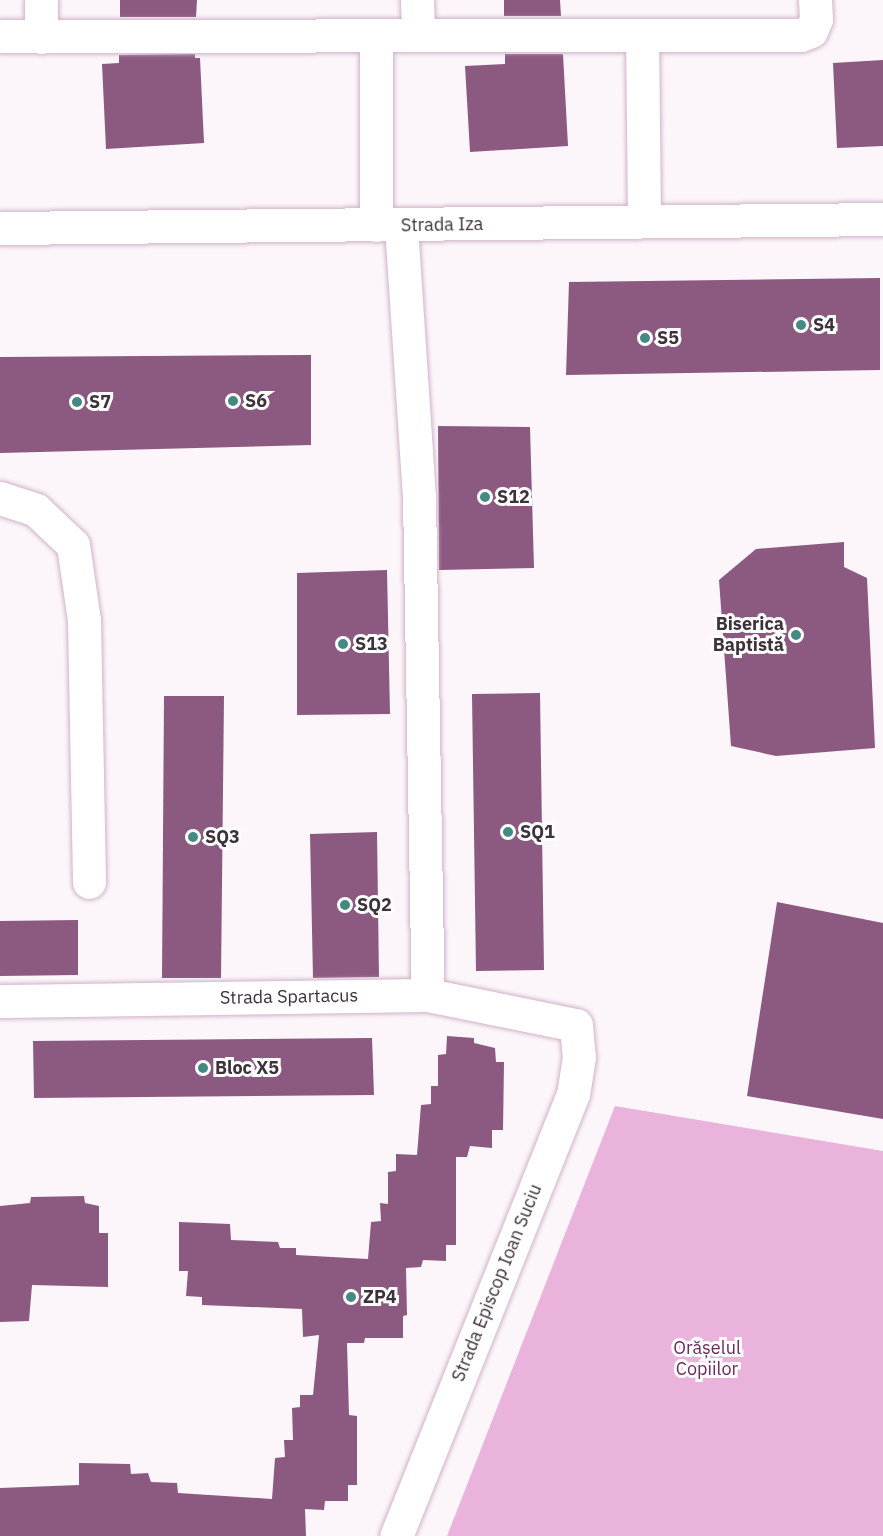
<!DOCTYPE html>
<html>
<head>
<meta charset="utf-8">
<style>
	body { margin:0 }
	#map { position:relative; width:883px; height:1536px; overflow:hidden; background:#fcf6fa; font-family:"IBM Plex Sans",sans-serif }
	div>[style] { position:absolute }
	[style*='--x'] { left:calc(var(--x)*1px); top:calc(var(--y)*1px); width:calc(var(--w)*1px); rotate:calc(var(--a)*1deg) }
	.green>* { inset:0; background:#e9b3db }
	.building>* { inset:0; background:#8c5980 }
	.roads { filter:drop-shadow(0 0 2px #cfb2c8) drop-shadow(0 0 2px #cfb2c8) }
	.street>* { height:33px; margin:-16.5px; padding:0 16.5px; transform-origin:16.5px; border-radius:16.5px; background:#fff }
	.dots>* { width:16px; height:16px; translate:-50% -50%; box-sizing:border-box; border:3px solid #fff; border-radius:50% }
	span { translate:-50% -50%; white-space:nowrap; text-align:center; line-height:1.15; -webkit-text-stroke:6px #fff; paint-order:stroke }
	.street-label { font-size:18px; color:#3d313a }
	.poi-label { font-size:18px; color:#3d313a; font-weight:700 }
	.left { translate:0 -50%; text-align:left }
	.right { translate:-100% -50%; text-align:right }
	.park-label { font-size:18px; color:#6b2a5f }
</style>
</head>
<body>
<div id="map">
	<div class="green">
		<div style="clip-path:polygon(615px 1106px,883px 1151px,883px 1536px,447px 1536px)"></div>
	</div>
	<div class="building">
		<div style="clip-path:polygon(120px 0,197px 0,196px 17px,120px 17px)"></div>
		<div style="clip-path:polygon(504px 0,560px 0,561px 16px,504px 16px)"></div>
		<div style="clip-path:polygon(195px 54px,195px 58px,200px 58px,204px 143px,106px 149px,102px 64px,119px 63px,119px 55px)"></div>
		<div style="clip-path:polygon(505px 54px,563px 54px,568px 146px,470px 152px,465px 66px,505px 64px)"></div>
		<div style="clip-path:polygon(883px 60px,883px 146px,837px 148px,833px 63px)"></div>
		<div style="clip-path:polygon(880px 278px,880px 370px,566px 375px,569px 282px)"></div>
		<div style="clip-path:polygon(311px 355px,311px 445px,0 453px,0 357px)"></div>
		<div style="clip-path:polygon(438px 426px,530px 427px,534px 568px,439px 570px)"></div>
		<div style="clip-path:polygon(844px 542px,844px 567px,867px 578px,875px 748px,776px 756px,731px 746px,719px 580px,756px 549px)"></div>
		<div style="clip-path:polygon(387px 570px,390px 714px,297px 715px,297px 573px)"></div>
		<div style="clip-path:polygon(540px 693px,544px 970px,476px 971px,472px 694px)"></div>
		<div style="clip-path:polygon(164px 696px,224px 696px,221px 978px,162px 978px)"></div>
		<div style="clip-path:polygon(377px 832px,379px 977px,313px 978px,310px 834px)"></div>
		<div style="clip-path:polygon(777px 902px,883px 923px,883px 1119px,747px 1096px)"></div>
		<div style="clip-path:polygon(78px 920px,78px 975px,0 976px,0 921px)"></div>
		<div style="clip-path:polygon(447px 1036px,474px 1038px,474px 1043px,495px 1048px,496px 1062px,504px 1062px,503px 1130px,492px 1130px,492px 1148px,470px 1146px,467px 1157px,456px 1157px,456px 1245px,446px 1245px,446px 1261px,423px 1260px,421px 1267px,406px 1268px,407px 1315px,403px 1316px,403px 1338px,365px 1338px,364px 1343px,347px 1343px,349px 1415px,357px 1416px,357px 1485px,348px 1485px,348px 1501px,325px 1501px,324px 1510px,305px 1509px,306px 1536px,0 1536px,0 1488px,79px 1485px,79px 1463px,130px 1464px,131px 1474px,148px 1473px,151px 1482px,177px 1483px,178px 1493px,272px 1499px,275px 1458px,285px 1457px,284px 1440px,293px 1440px,292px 1408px,300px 1407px,300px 1395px,313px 1395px,319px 1335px,303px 1337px,302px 1309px,202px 1305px,202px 1297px,186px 1296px,188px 1271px,179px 1271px,179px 1222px,230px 1224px,231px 1240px,278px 1242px,280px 1248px,296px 1248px,296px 1255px,368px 1259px,371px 1222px,381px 1221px,380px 1203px,388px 1204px,388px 1172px,396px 1171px,396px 1154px,417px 1155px,421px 1105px,431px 1104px,431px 1086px,438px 1086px,438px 1055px,446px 1054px)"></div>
		<div style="clip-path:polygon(372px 1038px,374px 1095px,34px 1098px,33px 1041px)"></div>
		<div style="clip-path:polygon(84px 1196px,85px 1203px,99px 1206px,99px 1233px,108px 1233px,108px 1287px,32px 1285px,29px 1321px,0 1322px,0 1206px,30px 1203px,31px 1197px)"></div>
	</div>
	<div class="roads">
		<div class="street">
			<div style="--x:41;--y:0;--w:37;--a:90"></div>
			<div style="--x:417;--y:0;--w:35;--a:88"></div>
			<div style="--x:0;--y:36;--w:642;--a:-0.09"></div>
			<div style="--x:644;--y:220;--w:185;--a:-90.6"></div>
			<div style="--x:642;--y:35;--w:159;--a:0"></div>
			<div style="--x:801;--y:35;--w:11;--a:-22"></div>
			<div style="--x:811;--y:31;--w:13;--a:-67"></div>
			<div style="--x:816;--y:19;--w:19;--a:-93"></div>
			<div style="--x:376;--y:225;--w:190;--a:-90"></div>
			<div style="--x:401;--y:226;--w:272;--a:86.2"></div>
			<div style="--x:419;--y:497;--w:498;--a:89"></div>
			<div style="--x:0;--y:228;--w:883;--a:-0.58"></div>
			<div style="--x:0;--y:498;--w:38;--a:18"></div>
			<div style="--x:36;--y:510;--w:51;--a:43.4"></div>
			<div style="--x:73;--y:545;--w:76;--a:81.7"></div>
			<div style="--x:84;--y:620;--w:262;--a:88.9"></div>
			<div style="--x:0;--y:1001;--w:428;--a:-0.8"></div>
			<div style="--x:428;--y:995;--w:151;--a:11.5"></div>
			<div style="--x:576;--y:1025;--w:32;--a:85"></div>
			<div style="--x:579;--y:1057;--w:37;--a:99"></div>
			<div style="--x:573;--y:1094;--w:476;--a:111.8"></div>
		</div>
	</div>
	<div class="dots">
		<div style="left:801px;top:325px;background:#448a82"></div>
		<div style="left:645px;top:338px;background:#448a82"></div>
		<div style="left:233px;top:401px;background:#448a82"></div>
		<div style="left:77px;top:402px;background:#448a82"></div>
		<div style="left:485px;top:497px;background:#448a82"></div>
		<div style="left:796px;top:635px;background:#448a82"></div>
		<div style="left:343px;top:644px;background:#448a82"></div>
		<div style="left:508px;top:832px;background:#448a82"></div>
		<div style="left:193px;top:837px;background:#448a82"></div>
		<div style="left:345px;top:905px;background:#448a82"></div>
		<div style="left:203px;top:1068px;background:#448a82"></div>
		<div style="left:351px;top:1297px;background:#448a82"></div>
	</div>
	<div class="street-label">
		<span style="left:442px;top:225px;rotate:-1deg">Strada Iza</span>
		<span style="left:289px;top:997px;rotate:-1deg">Strada Spartacus</span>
		<span style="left:497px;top:1283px;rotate:-68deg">Strada Episcop Ioan Suciu</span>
	</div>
	<div class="poi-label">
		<span class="left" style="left:813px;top:325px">S4</span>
		<span class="left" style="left:657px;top:338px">S5</span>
		<span class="left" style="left:245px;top:401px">S6</span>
		<span class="left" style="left:89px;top:402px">S7</span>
		<span class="left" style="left:497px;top:497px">S12</span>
		<span class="right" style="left:784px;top:635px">Biserica<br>Baptistă</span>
		<span class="left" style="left:355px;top:644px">S13</span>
		<span class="left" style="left:520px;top:832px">SQ1</span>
		<span class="left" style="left:205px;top:837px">SQ3</span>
		<span class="left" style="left:357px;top:905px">SQ2</span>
		<span class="left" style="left:215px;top:1068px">Bloc X5</span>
		<span class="left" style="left:363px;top:1297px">ZP4</span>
	</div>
	<div class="park-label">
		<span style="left:707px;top:1359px">Orășelul<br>Copiilor</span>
	</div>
</div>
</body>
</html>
